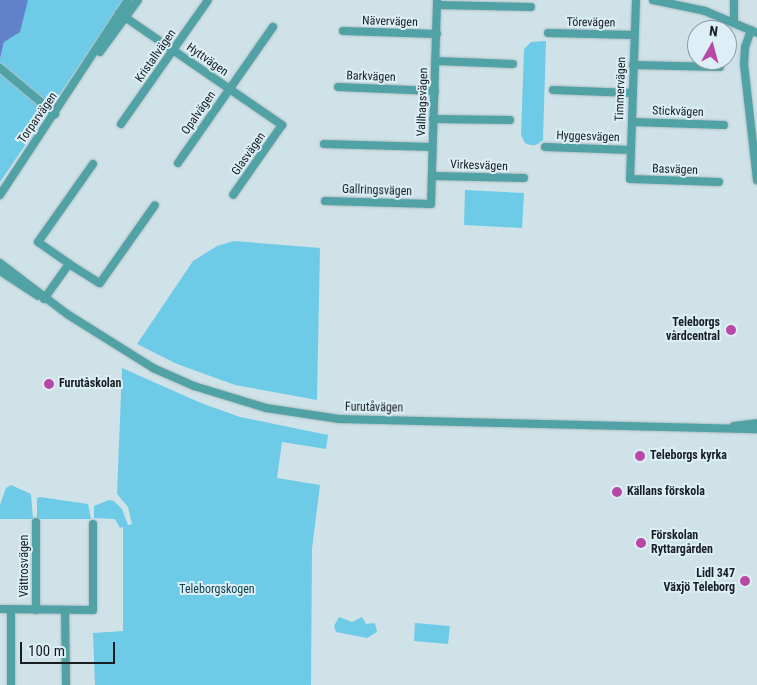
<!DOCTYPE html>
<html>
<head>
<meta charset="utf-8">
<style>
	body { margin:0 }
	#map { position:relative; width:757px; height:685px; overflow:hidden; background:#cfe2e8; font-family:"Roboto Condensed",sans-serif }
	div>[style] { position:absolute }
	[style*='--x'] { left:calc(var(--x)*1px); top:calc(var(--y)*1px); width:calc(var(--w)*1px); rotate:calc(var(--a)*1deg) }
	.green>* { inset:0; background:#6ecbe8 }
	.water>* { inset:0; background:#6281cb }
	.roads { filter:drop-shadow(0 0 1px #aebfc4) drop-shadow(0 0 1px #aebfc4) }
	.minor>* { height:8px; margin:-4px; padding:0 4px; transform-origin:4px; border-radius:4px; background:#50a2a4 }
	.dots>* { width:14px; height:14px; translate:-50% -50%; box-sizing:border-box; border:2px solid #dceff6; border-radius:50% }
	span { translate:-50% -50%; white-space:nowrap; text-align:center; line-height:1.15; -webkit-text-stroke:4px #dceff6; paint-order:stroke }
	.street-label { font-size:12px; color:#171d20 }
	.poi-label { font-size:12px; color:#171d20; font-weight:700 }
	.right { translate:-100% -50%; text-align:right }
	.left { translate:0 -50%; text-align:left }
	.park-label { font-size:12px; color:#0a4251 }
	.north { position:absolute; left:687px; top:20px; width:50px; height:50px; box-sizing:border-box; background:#dceff6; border:1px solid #8d9ba0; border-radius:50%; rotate:7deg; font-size:14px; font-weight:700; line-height:20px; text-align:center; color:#171d20 }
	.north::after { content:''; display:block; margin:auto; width:18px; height:22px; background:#b748a5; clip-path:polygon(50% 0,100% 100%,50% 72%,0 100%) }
	.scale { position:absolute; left:20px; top:642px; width:95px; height:22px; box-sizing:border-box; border:2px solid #171d20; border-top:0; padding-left:6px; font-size:15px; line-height:18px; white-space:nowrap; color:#171d20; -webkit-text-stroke:4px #dceff6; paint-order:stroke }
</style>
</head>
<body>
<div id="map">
	<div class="green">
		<div style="clip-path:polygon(28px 0,124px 0,0 182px,0 59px,4px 42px,12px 35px)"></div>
		<div style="clip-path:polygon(546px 41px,543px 140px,536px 145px,530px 145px,525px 143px,521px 135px,524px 49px,531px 42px)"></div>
		<div style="clip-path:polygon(465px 190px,524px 193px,522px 228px,464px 225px)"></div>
		<div style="clip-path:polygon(234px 241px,320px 248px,317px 400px,235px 385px,177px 364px,137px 344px,193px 261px,217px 246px)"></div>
		<div style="clip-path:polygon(122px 368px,201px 403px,240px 417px,328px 435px,326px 449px,282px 442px,277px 478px,320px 485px,312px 549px,311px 685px,95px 685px,93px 633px,123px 631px,123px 527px,120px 528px,115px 519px,94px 518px,94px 506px,109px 500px,114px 501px,122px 509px,128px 525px,132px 524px,128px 507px,117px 494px)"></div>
		<div style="clip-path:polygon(11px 485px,31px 494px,33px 519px,0 519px,0 505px,6px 488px)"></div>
		<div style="clip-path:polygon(40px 497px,88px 504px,91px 519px,37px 519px,37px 498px)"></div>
		<div style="clip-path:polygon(339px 617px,352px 622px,362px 617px,366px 624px,375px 623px,377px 632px,367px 638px,336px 632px,334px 626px)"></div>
		<div style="clip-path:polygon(415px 623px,450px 626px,448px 644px,414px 641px)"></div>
	</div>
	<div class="water">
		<div style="clip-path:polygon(0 0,28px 0,20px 32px,4px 42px,0 59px)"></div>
	</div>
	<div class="roads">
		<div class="minor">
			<div style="--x:636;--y:0;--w:179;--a:91.9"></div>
			<div style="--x:630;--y:179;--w:89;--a:1.9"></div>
			<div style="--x:653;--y:0;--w:53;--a:11.9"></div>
			<div style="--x:705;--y:11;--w:56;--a:22.9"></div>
			<div style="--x:437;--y:5;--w:94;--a:1.2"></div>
			<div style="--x:119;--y:13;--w:198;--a:34.5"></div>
			<div style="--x:282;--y:125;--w:85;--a:125"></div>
			<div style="--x:734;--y:23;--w:23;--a:-90"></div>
			<div style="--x:751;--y:30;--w:18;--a:109"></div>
			<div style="--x:745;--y:47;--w:17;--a:93"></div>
			<div style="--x:744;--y:64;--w:117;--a:83.6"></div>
			<div style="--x:343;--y:31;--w:94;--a:1.8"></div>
			<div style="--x:548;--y:33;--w:86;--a:1.3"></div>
			<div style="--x:100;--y:52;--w:64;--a:-53.8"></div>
			<div style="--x:436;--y:61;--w:77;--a:2.2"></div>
			<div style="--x:633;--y:65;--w:87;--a:1.3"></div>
			<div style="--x:0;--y:68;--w:72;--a:39.9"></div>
			<div style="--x:338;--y:87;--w:97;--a:2.4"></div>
			<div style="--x:553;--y:90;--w:80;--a:2.1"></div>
			<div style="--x:433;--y:119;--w:77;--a:0.7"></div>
			<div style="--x:632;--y:122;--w:92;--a:1.9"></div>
			<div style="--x:121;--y:124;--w:151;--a:-54.9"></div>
			<div style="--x:324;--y:144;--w:108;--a:1.6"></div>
			<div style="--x:545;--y:147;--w:86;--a:2"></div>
			<div style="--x:178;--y:163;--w:166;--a:-55.1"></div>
			<div style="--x:93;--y:164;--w:95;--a:125.2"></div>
			<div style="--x:38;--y:242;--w:38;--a:35"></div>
			<div style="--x:69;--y:264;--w:36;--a:32"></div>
			<div style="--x:100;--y:283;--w:95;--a:-54.8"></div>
			<div style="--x:432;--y:176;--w:92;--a:1.2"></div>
			<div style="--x:0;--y:195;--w:233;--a:-56.7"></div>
			<div style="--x:325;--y:201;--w:106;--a:1.6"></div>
			<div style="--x:431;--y:204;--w:204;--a:-88.3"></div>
			<div style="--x:0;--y:263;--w:84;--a:37.3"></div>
			<div style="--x:67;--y:314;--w:102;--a:32.1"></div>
			<div style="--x:153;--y:368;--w:45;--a:23.7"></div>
			<div style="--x:194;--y:386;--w:75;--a:17"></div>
			<div style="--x:266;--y:408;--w:74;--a:8.6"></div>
			<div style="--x:339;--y:419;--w:418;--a:1.4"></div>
			<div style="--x:0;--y:271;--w:45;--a:33.3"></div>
			<div style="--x:44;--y:299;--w:43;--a:-54.5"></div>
			<div style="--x:734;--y:426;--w:23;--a:-7"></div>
			<div style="--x:36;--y:522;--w:88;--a:90"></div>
			<div style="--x:0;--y:609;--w:93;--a:0.6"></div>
			<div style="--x:93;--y:610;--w:86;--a:-90"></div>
			<div style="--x:11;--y:610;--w:75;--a:90"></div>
			<div style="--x:65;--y:610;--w:75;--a:89.2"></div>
		</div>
	</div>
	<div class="dots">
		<div style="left:731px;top:330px;background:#b748a5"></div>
		<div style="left:49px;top:384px;background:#b748a5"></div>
		<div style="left:640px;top:456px;background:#b748a5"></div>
		<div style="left:617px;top:492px;background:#b748a5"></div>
		<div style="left:641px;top:543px;background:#b748a5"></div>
		<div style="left:745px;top:581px;background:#b748a5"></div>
	</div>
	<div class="street-label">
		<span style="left:390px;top:22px;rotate:2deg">Nävervägen</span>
		<span style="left:591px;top:23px;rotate:1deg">Törevägen</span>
		<span style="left:156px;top:56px;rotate:-55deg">Kristallvägen</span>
		<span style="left:207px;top:60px;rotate:35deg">Hyttvägen</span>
		<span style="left:371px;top:77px;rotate:2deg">Barkvägen</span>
		<span style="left:621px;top:89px;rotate:-88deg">Timmervägen</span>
		<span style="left:423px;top:102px;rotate:-88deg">Vallhagsvägen</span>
		<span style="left:678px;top:112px;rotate:2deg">Stickvägen</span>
		<span style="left:199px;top:113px;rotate:-55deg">Opalvägen</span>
		<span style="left:38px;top:118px;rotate:-55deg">Torparvägen</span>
		<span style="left:588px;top:137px;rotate:2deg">Hyggesvägen</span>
		<span style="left:249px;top:154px;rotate:-55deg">Glasvägen</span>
		<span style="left:479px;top:166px;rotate:2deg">Virkesvägen</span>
		<span style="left:675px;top:170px;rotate:2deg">Basvägen</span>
		<span style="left:377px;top:191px;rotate:2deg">Gallringsvägen</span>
		<span style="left:374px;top:408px;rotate:1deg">Furutåvägen</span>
		<span style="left:25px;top:566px;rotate:-90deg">Vättrosvägen</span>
	</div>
	<div class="poi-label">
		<span class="right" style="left:720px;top:330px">Teleborgs<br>vårdcentral</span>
		<span class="left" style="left:59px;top:384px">Furutåskolan</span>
		<span class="left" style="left:650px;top:456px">Teleborgs kyrka</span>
		<span class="left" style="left:627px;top:492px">Källans förskola</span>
		<span class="left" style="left:651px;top:543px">Förskolan<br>Ryttargården</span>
		<span class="right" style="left:735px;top:581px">Lidl 347<br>Växjö Teleborg</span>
	</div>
	<div class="park-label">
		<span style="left:217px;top:590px">Teleborgskogen</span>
	</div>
	<div class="north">N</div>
	<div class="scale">100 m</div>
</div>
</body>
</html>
